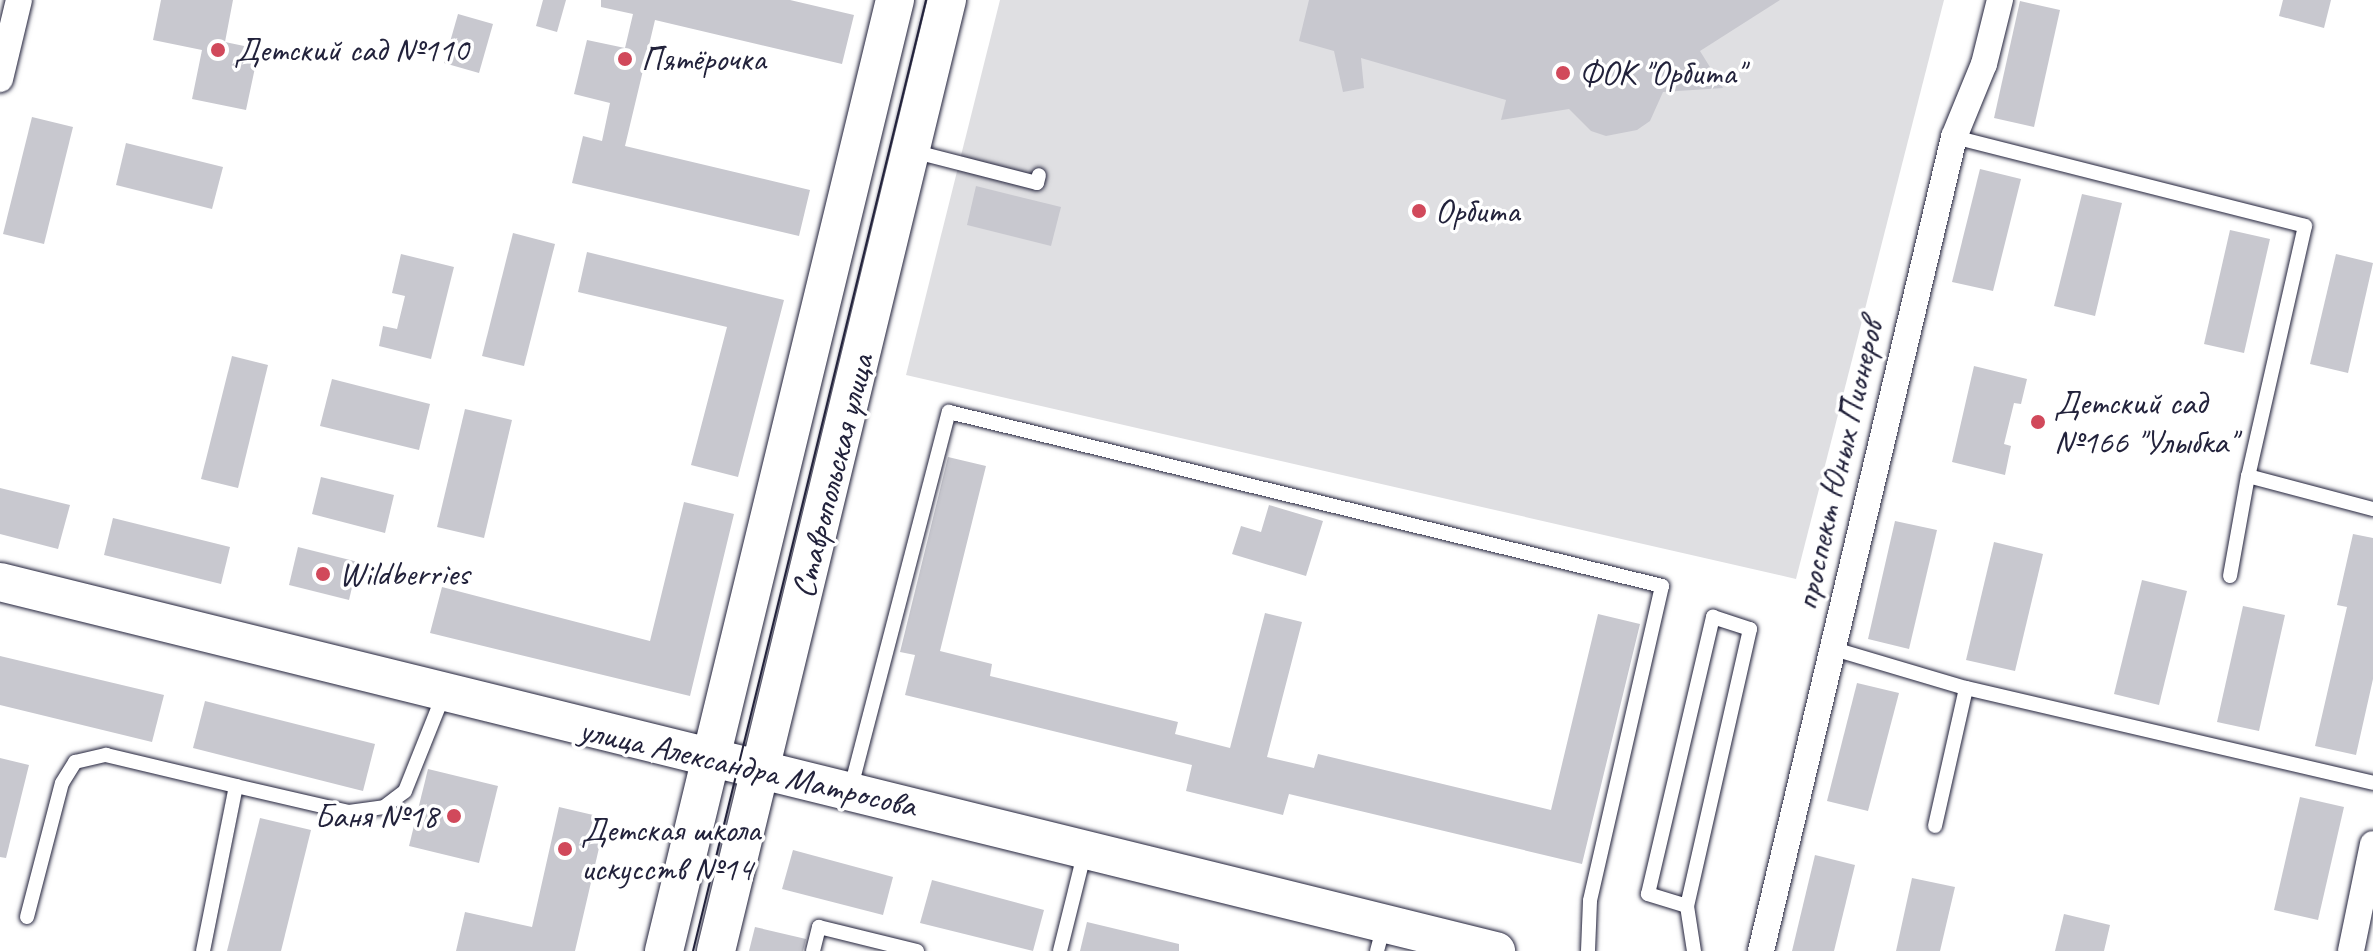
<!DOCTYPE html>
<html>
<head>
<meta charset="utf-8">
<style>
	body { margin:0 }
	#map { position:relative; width:2373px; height:951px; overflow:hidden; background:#fff; font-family:Caveat,sans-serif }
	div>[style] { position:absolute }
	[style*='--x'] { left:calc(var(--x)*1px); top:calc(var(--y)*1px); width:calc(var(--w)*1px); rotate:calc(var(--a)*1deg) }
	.green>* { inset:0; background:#dfdfe2 }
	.building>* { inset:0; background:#c8c8cf }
	.roads { filter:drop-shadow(0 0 2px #22223b) drop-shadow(0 0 2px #22223b) }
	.lane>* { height:14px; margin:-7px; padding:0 7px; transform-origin:7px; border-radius:7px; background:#fff }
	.street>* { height:26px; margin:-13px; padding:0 13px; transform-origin:13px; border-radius:13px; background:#fff }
	.secondary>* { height:38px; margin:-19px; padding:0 19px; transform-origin:19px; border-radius:19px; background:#fff }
	.tram>* { height:2px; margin:-1px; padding:0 1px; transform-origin:1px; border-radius:1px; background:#22223b }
	.dots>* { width:22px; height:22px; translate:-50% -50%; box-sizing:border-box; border:4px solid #fff; border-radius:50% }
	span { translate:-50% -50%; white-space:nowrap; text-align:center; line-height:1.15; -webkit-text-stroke:7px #fff; paint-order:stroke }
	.poi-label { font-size:34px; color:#22223b }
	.left { translate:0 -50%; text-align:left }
	.right { translate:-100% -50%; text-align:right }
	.street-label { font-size:34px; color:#22223b }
</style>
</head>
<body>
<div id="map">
	<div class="green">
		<div style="clip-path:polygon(1000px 0,1944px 0,1796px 579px,906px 375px)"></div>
	</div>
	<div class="building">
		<div style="clip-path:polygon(161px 0,233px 0,225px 42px,259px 49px,246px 110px,192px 99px,202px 50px,153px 40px)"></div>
		<div style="clip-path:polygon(543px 0,566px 0,557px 32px,536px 26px)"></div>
		<div style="clip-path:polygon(601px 0,790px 0,854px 15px,842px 64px,655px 20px,625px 146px,810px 190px,799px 236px,572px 183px,583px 136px,602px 141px,610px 103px,574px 94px,587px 40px,625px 48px,633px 14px,601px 7px)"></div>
		<div style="clip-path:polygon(1309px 0,1780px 0,1700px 51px,1723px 88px,1663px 92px,1650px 121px,1637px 130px,1606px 136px,1591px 131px,1569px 109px,1501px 120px,1506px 100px,1361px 58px,1364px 88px,1343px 92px,1334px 51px,1299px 41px)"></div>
		<div style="clip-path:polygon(2283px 0,2331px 0,2324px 28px,2279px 16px)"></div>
		<div style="clip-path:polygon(2020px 1px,2060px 10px,2034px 127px,1994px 118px)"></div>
		<div style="clip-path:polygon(458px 14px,493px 24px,479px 73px,444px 63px)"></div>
		<div style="clip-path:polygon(32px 117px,73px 127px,44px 244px,3px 234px)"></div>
		<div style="clip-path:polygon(126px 143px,223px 167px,212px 209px,116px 185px)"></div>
		<div style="clip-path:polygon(1980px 169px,2021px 179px,1993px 291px,1952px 282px)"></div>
		<div style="clip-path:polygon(976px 186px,1061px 207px,1051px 246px,967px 225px)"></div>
		<div style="clip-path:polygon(2082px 194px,2122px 203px,2095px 316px,2054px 306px)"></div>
		<div style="clip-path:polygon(2230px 230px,2270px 239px,2244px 353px,2204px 344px)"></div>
		<div style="clip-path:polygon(513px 233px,555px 244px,524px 366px,482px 356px)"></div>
		<div style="clip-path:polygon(587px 252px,784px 300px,738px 477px,691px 465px,727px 327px,578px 292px)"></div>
		<div style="clip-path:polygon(401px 254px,454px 267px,431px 359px,379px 346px,383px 326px,397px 329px,405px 296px,392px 293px)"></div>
		<div style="clip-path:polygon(2336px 254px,2373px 263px,2348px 373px,2310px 364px)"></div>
		<div style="clip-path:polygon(232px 356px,268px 365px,238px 488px,201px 479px)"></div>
		<div style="clip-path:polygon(1974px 366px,2027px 379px,2021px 404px,2014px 403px,2004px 444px,2011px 446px,2005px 475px,1952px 462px)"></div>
		<div style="clip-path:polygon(332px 379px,430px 404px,419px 450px,320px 426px)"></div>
		<div style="clip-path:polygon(465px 409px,512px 420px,484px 538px,437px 527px)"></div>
		<div style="clip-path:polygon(948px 457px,986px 466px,940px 651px,992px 664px,990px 676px,1178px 722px,1175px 734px,1230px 748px,1265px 613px,1302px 622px,1267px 757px,1314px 768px,1318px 754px,1551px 810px,1598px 614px,1640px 624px,1582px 864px,1289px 794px,1283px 815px,1186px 791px,1192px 765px,905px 695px,915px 655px,900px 652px)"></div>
		<div style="clip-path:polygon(321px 477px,394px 495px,385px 533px,312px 514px)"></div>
		<div style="clip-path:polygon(0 488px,70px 505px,58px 549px,0 534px)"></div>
		<div style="clip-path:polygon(684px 502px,734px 514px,690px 696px,430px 633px,442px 587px,650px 641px)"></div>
		<div style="clip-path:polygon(1269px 505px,1323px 521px,1306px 576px,1232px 554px,1241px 526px,1261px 532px)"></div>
		<div style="clip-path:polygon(113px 518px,230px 547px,221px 584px,104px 555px)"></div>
		<div style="clip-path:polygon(1895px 521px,1937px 530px,1909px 649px,1868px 639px)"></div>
		<div style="clip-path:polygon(2353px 534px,2373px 538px,2373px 679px,2356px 755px,2315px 746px,2347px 607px,2337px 605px)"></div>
		<div style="clip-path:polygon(1994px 542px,2043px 554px,2015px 671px,1966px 660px)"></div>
		<div style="clip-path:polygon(298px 547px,358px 562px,349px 600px,289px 585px)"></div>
		<div style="clip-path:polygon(2142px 580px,2187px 591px,2159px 705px,2114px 694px)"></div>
		<div style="clip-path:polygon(2243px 606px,2285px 615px,2259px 731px,2217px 722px)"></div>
		<div style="clip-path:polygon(0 656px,164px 695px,152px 742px,0 705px)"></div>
		<div style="clip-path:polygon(1857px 683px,1899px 693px,1868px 811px,1827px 801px)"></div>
		<div style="clip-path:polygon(205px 701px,375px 744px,363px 791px,193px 748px)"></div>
		<div style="clip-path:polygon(0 758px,29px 765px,6px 858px,0 857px)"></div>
		<div style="clip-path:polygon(428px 769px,498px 786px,479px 863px,409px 846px)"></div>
		<div style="clip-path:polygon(2300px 797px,2344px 807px,2318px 920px,2274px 910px)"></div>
		<div style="clip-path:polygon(559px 807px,606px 818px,575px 951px,456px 951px,465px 912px,532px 927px)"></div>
		<div style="clip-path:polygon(260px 818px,311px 830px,281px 951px,227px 951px)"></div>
		<div style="clip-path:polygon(793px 850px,893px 877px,883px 915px,782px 889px)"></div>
		<div style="clip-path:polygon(1815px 855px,1855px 865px,1834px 951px,1792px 951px)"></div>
		<div style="clip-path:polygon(1912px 878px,1955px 887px,1940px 951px,1896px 951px)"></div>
		<div style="clip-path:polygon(932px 880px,1044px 910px,1033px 951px,920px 923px)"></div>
		<div style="clip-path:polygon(2064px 914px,2110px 925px,2104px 951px,2055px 951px)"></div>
		<div style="clip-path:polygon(1087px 922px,1179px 944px,1179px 951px,1080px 951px)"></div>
		<div style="clip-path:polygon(755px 927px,806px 939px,803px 951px,749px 951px)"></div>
	</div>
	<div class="roads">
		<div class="lane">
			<div style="--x:1954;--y:137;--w:362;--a:14.2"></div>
			<div style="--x:2305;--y:226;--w:256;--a:102.8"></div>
			<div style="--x:2248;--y:476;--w:129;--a:14.8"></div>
			<div style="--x:912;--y:151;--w:129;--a:14.4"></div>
			<div style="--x:1037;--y:183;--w:8;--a:-76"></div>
			<div style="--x:2230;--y:576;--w:102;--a:-79.8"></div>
			<div style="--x:1834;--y:649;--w:138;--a:16.5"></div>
			<div style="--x:1966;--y:688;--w:418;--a:13.1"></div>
			<div style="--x:850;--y:791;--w:392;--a:-75.4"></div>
			<div style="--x:949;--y:412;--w:734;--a:13.71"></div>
			<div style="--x:1662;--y:586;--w:323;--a:102.9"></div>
			<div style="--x:1590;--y:901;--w:50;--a:92.3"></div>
			<div style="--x:1935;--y:826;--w:141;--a:-77.3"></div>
			<div style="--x:1687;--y:906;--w:41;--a:-162.9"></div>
			<div style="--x:1648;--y:894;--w:285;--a:-76.8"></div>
			<div style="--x:1713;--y:617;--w:39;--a:18"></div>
			<div style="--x:1750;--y:629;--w:284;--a:102.8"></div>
			<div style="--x:1687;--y:906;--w:46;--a:81.2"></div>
			<div style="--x:27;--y:917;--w:138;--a:-75.4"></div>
			<div style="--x:62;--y:783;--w:25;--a:-58"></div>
			<div style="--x:75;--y:762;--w:32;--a:-13"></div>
			<div style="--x:106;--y:755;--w:134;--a:13.4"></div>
			<div style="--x:203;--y:951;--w:168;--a:-78.7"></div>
			<div style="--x:236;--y:786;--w:116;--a:13"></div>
			<div style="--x:349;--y:812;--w:35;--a:-8"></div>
			<div style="--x:384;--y:807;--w:26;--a:-37"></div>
			<div style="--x:405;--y:791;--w:102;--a:-68.2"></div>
			<div style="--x:813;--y:951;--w:25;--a:-76"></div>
			<div style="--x:819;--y:927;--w:101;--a:13.8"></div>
			<div style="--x:1060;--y:951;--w:103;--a:-76"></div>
			<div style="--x:1377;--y:951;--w:28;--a:-75"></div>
		</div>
		<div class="street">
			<div style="--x:0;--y:79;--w:81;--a:-76.5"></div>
			<div style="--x:1761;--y:951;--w:837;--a:-76.66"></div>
			<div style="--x:1954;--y:137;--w:79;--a:-67.7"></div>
			<div style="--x:1984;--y:64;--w:66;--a:-76"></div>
			<div style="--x:2351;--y:951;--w:109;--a:-78.4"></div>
		</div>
		<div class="secondary">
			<div style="--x:0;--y:582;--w:1541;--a:13.86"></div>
			<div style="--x:664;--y:951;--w:979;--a:-76.35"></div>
			<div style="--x:716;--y:951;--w:979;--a:-76.35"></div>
		</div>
	</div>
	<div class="tram">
		<div style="--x:693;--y:951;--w:979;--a:-76.23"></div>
	</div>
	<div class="dots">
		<div style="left:218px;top:50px;background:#d1495b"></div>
		<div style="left:625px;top:59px;background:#d1495b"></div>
		<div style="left:1563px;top:73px;background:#d1495b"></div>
		<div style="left:1419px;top:211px;background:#d1495b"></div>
		<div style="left:2038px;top:422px;background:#d1495b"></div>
		<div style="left:323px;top:574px;background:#d1495b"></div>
		<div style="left:454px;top:816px;background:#d1495b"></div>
		<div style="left:565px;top:849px;background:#d1495b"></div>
	</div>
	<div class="poi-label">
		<span class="left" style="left:234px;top:50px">Детский сад №110</span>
		<span class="left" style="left:641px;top:59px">Пятёрочка</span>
		<span class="left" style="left:1579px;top:73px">ФОК "Орбита"</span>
		<span class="left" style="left:1435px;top:211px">Орбита</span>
		<span class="left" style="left:2054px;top:422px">Детский сад<br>№166 "Улыбка"</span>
		<span class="left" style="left:339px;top:574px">Wildberries</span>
		<span class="right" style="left:438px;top:816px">Баня №18</span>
		<span class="left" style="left:581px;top:849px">Детская школа<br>искусств №14</span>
	</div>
	<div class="street-label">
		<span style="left:1838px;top:465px;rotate:-77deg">проспект Юных Пионеров</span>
		<span style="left:832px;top:476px;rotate:-76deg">Ставропольская улица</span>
		<span style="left:748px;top:767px;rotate:13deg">улица Александра Матросова</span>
	</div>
</div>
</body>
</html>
